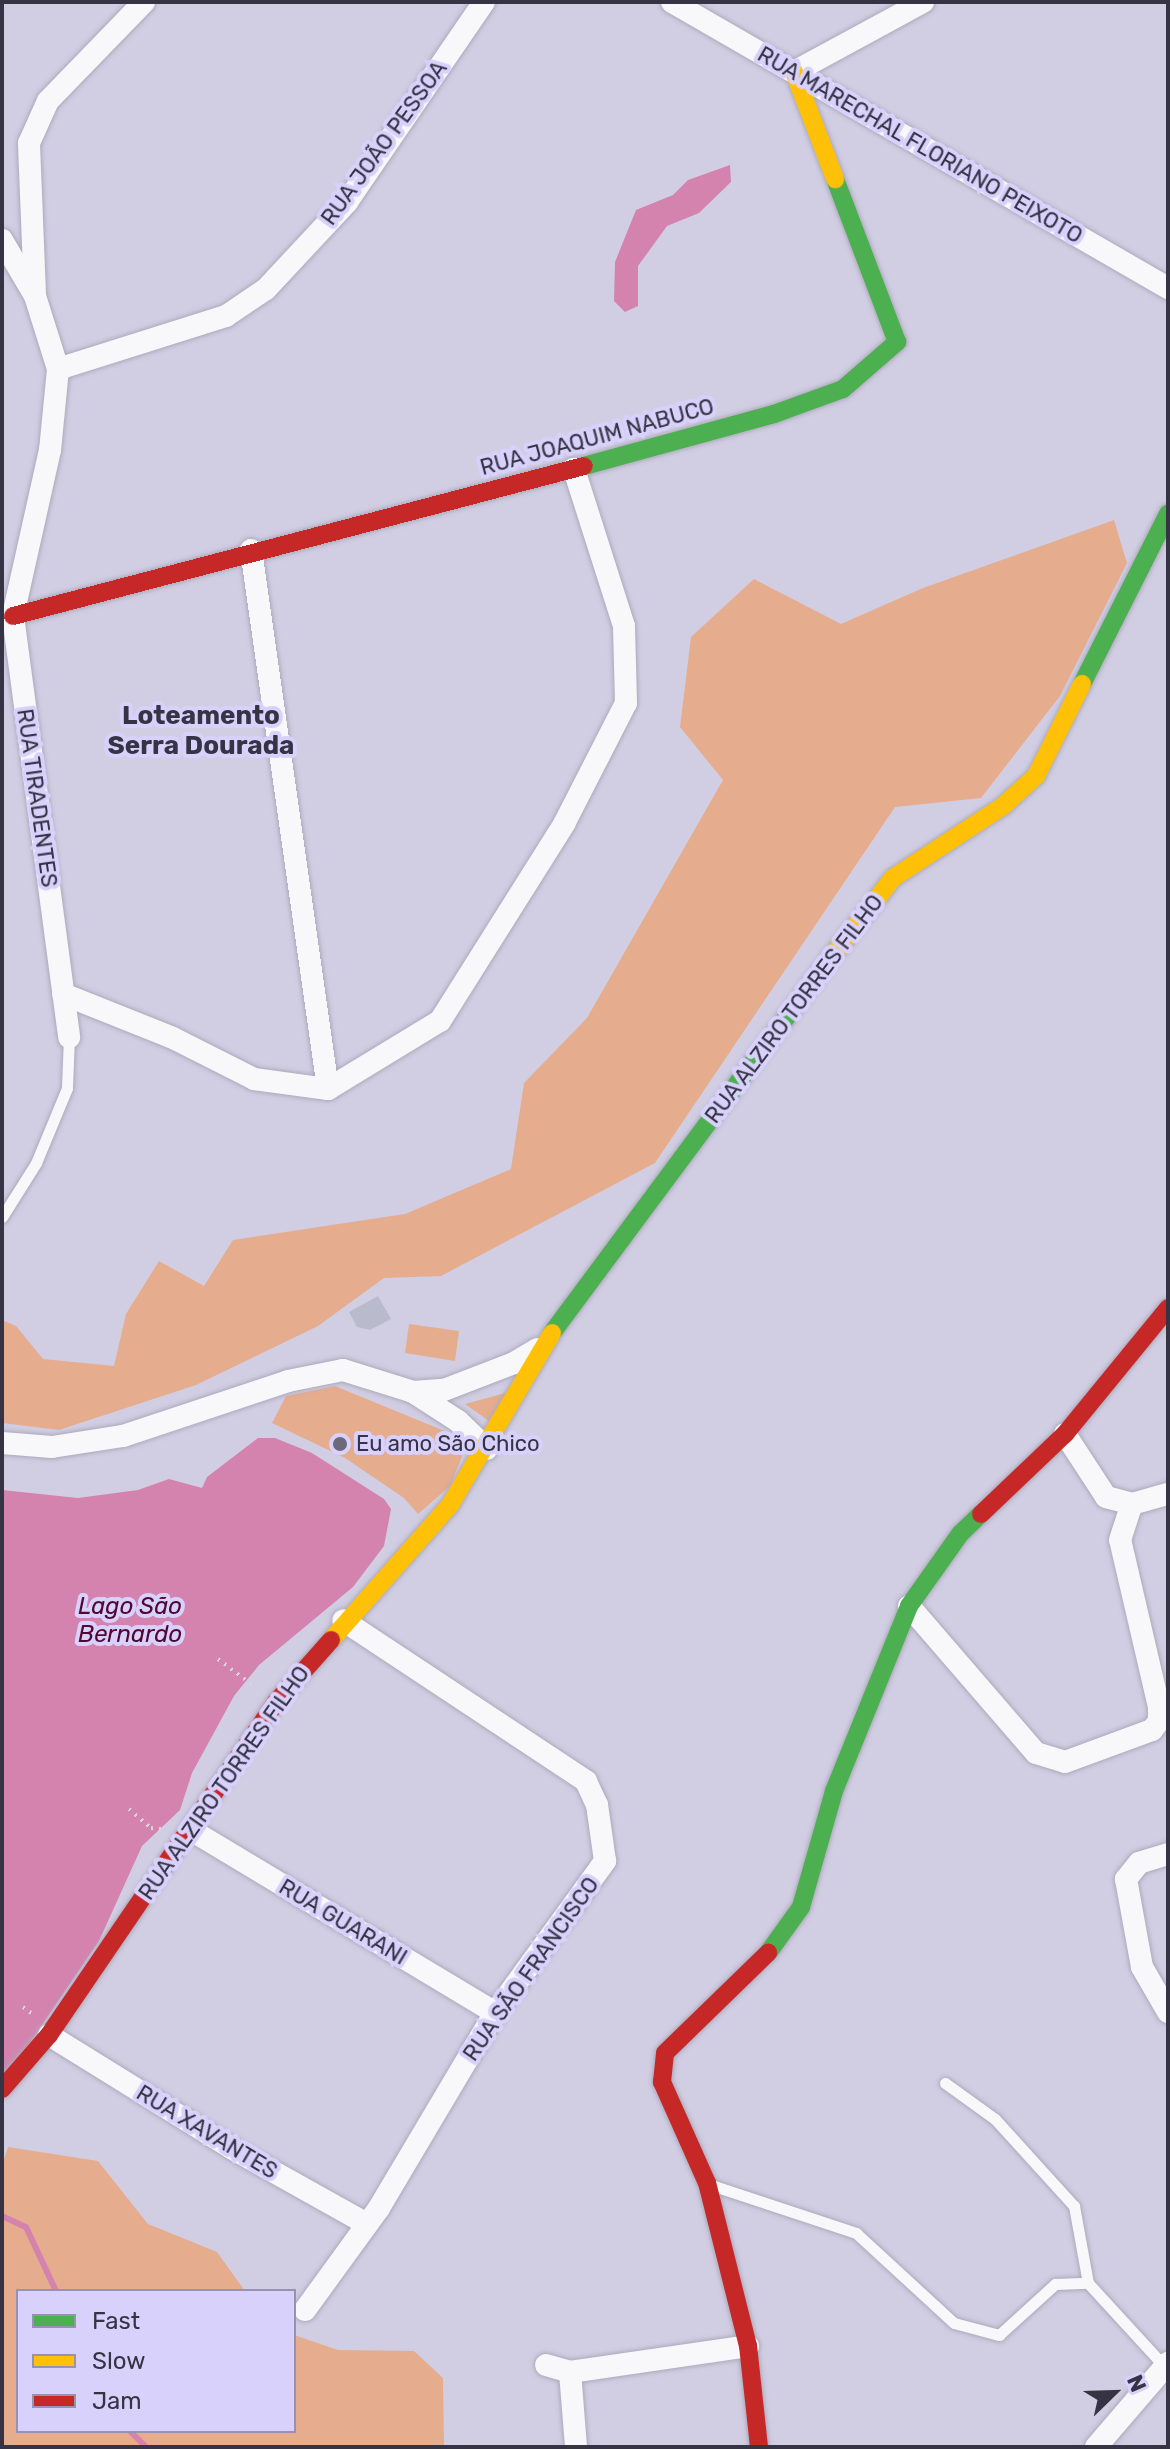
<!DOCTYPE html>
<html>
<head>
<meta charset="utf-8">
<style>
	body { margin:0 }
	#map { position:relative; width:1170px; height:2449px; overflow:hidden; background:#d1cee4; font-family:Rubik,sans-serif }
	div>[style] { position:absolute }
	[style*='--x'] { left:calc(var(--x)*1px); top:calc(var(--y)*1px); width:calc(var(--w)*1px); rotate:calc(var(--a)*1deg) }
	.green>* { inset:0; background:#e6ac8e }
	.water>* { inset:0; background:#d483af }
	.stream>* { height:6px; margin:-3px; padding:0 3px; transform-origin:3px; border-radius:3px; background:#d483af }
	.building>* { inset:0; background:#b9bacc }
	.path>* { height:4px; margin-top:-2px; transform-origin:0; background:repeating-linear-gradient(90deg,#d7d6dc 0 2px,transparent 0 8px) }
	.roads { filter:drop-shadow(0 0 2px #adaabb) drop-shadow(0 0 2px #adaabb) }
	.lane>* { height:11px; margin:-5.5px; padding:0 5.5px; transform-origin:5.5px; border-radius:5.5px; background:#f8f8fb }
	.street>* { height:22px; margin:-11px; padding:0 11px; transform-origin:11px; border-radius:11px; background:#f8f8fb }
	.fast>* { height:18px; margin:-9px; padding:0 9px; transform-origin:9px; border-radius:9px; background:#4caf50 }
	.slow>* { height:18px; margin:-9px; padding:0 9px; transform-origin:9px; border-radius:9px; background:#ffc107 }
	.jam>* { height:18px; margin:-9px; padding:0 9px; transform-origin:9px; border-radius:9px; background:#c62828 }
	.dots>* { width:22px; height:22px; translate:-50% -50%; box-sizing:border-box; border:4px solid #d8d1fb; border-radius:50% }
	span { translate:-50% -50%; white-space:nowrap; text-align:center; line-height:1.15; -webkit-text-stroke:8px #d8d1fb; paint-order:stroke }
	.street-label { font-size:22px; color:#363344 }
	.poi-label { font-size:22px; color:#363344 }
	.left { translate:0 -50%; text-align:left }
	.water-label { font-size:24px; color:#510730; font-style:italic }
	.quarter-label { font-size:26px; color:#363344; font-weight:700 }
	.frame { position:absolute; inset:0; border:4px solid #363344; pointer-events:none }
	.legend { position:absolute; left:16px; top:2289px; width:280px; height:144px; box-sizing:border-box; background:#d8d1fb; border:2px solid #9792b2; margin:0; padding:10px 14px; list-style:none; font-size:24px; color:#363344 }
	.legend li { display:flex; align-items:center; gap:16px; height:40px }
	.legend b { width:40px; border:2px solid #9792b2 }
	.north { position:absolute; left:1074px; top:2353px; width:80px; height:80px; -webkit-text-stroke:6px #d8d1fb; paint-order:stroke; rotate:67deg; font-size:22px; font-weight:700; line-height:32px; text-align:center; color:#363344 }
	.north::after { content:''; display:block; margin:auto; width:28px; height:36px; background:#363344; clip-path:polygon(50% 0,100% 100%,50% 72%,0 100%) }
</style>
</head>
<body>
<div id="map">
	<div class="green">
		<div style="clip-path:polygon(1114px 520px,1127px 563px,1060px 696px,981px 798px,895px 807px,655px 1163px,441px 1276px,384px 1278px,318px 1326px,196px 1385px,59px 1430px,2px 1423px,2px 1320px,16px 1326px,43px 1359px,114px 1366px,126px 1314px,159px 1261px,204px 1286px,233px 1240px,405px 1214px,511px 1169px,524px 1083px,587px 1018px,723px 780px,680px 727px,691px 637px,754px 579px,841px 624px,923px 588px)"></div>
		<div style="clip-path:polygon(409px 1324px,459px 1331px,455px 1361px,405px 1353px)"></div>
		<div style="clip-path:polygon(335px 1386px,447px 1432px,463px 1454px,450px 1486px,418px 1514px,404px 1498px,345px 1458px,272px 1423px,286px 1396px)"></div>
		<div style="clip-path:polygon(509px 1392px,489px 1421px,465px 1404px)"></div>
		<div style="clip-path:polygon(8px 2147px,98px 2161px,148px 2224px,217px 2252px,245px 2291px,18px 2291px,18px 2431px,294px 2431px,294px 2335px,338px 2350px,414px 2351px,443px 2378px,444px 2447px,2px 2447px,2px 2165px)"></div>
	</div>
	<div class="water">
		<div style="clip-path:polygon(730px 165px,731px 182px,699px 213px,667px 226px,638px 266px,638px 306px,625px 312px,614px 301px,615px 262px,636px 210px,673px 195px,688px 180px)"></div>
		<div style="clip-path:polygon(258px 1438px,275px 1438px,312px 1453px,384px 1499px,391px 1509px,384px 1546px,353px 1587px,259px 1665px,234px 1696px,192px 1773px,180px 1810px,142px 1846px,99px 1941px,2px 2084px,2px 1490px,78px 1498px,138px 1490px,169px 1479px,202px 1488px,207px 1477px)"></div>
	</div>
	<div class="stream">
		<div style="--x:2;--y:2216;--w:26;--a:25"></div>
		<div style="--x:26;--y:2227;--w:71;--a:64.9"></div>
		<div style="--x:130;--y:2431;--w:23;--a:45"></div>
	</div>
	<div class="building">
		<div style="clip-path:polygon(378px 1296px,391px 1319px,370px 1330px,357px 1327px,349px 1312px)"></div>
	</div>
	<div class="path">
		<div style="--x:218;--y:1659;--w:46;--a:37.1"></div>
		<div style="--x:129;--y:1809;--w:29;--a:41"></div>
		<div style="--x:151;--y:1828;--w:10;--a:6"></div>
		<div style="--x:23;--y:2007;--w:15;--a:37"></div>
	</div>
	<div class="roads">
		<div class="lane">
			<div style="--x:2;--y:1217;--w:64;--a:-57.8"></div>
			<div style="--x:36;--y:1163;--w:81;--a:-67.5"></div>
			<div style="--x:67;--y:1088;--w:51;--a:-87.8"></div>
			<div style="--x:945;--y:2083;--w:62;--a:35.8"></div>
			<div style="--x:995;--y:2119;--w:118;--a:47.8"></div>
			<div style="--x:1074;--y:2206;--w:78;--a:79.7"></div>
			<div style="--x:711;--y:2185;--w:153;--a:18.3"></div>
			<div style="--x:856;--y:2233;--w:133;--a:42.6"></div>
			<div style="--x:954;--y:2323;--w:47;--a:14.9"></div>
			<div style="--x:999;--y:2335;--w:76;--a:-42.3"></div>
			<div style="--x:1055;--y:2284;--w:33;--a:-2"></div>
			<div style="--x:1088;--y:2283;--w:113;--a:47.5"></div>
		</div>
		<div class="street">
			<div style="--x:672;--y:2;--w:573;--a:29.97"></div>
			<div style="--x:794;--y:72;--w:147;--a:-28.5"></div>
			<div style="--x:2;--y:240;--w:65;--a:59.5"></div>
			<div style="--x:35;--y:296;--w:77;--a:72.5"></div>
			<div style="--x:58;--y:369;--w:81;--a:95.6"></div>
			<div style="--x:50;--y:450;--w:170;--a:102.6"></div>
			<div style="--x:13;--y:616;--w:425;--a:82.4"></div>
			<div style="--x:35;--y:294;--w:151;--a:-92.3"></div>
			<div style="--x:29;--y:143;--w:46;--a:-65.7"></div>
			<div style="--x:48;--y:101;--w:138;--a:-45.9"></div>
			<div style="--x:58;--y:369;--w:176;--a:-17.5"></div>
			<div style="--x:226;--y:316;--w:48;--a:-34"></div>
			<div style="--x:266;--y:289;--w:119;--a:-47"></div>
			<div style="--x:347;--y:202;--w:242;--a:-55.6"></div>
			<div style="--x:251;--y:550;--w:544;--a:81.87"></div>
			<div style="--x:63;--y:994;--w:118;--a:21.8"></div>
			<div style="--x:173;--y:1038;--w:91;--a:26.8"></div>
			<div style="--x:254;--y:1079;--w:75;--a:7.7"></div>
			<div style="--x:328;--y:1089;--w:131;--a:-31.3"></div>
			<div style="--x:440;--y:1021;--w:233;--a:-57.8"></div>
			<div style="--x:564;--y:824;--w:136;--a:-62.9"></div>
			<div style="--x:626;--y:703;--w:77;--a:-91.5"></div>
			<div style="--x:624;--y:626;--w:165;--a:-107.7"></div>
			<div style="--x:413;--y:1392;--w:31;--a:-4"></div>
			<div style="--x:444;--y:1390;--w:75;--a:-21.1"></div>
			<div style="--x:514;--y:1363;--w:27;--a:-31"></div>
			<div style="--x:1065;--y:1434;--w:75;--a:56.9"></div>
			<div style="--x:1106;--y:1497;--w:27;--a:15"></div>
			<div style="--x:1132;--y:1504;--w:37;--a:-16"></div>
			<div style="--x:2;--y:1443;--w:50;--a:4.6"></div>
			<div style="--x:52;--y:1447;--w:72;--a:-8.8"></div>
			<div style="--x:123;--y:1436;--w:174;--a:-18.4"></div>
			<div style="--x:288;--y:1381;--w:56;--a:-11.3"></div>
			<div style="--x:343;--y:1370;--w:73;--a:17.4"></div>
			<div style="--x:413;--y:1392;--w:54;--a:32.8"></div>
			<div style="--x:458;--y:1421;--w:40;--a:44"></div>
			<div style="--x:909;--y:1606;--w:194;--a:49.2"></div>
			<div style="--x:1036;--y:1753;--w:30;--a:17"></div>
			<div style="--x:1065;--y:1762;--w:93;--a:-20.2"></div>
			<div style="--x:1152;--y:1730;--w:11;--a:-52"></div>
			<div style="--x:1159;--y:1721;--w:14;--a:-90"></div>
			<div style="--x:1159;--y:1707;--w:171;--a:-103.1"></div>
			<div style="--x:1120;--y:1540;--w:38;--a:-72"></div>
			<div style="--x:191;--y:1830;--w:355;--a:31"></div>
			<div style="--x:1168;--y:1854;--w:30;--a:163"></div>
			<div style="--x:1139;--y:1863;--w:21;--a:129"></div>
			<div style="--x:1126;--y:1879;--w:89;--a:79.7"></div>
			<div style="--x:1142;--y:1967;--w:52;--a:60"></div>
			<div style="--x:49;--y:2035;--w:214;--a:31.8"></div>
			<div style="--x:231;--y:2148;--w:156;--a:29.2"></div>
			<div style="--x:305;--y:2310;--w:126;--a:-54"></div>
			<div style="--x:379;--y:2208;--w:227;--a:-59.3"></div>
			<div style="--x:495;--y:2013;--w:188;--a:-54.1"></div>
			<div style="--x:605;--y:1861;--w:57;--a:-98.1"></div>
			<div style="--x:597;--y:1805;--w:26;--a:-115"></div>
			<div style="--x:586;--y:1781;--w:291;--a:-146.5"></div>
			<div style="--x:546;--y:2365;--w:25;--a:16"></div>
			<div style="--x:570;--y:2372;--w:180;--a:-8.3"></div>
			<div style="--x:570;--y:2372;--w:75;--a:85.4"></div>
			<div style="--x:1096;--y:2447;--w:111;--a:-49.4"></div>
		</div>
		<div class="fast">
			<div style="--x:584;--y:466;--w:197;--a:-15.3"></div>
			<div style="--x:774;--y:414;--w:73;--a:-19.9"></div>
			<div style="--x:843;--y:389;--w:72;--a:-41"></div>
			<div style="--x:897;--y:342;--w:174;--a:-110.8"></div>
			<div style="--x:1082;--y:684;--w:191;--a:-63.2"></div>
			<div style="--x:552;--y:1333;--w:470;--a:-53.4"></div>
			<div style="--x:768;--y:1953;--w:57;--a:-54.3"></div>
			<div style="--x:801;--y:1907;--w:121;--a:-74.1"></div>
			<div style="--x:834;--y:1791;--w:200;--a:-67.9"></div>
			<div style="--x:909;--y:1606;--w:88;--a:-54.7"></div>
			<div style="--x:960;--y:1534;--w:29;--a:-44"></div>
		</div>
		<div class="slow">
			<div style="--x:794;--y:72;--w:115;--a:69"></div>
			<div style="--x:832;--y:956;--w:99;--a:-52"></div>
			<div style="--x:893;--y:878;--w:131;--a:-33.2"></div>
			<div style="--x:1003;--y:806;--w:45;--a:-42.3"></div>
			<div style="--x:1036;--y:776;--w:103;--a:-63.4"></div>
			<div style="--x:331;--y:1640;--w:180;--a:-48.6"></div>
			<div style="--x:450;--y:1505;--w:200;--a:-59.3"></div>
		</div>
		<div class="jam">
			<div style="--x:13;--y:616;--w:590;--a:-14.72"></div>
			<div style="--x:981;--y:1514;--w:116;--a:-43.6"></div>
			<div style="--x:1065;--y:1434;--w:163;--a:-50.7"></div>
			<div style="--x:2;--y:2089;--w:72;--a:-49"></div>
			<div style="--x:49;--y:2035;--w:403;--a:-55.7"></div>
			<div style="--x:276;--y:1702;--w:83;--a:-48.4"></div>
			<div style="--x:759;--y:2447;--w:102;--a:-96.2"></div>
			<div style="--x:748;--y:2346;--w:168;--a:-104.1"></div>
			<div style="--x:707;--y:2183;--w:111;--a:-114"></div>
			<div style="--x:662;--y:2082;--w:29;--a:-84"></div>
			<div style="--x:665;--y:2053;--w:144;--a:-44.2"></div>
		</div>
	</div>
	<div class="dots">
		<div style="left:340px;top:1444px;background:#6c697c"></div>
	</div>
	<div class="street-label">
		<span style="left:384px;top:143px;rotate:-54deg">RUA JOÃO PESSOA</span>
		<span style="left:920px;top:145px;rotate:30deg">RUA MARECHAL FLORIANO PEIXOTO</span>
		<span style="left:597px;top:437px;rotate:-15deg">RUA JOAQUIM NABUCO</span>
		<span style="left:37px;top:798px;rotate:82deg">RUA TIRADENTES</span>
		<span style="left:794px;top:1009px;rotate:-53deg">RUA ALZIRO TORRES FILHO</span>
		<span style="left:224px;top:1783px;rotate:-55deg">RUA ALZIRO TORRES FILHO</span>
		<span style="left:343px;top:1922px;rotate:31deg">RUA GUARANI</span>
		<span style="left:531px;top:1969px;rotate:-55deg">RUA SÃO FRANCISCO</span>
		<span style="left:207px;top:2132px;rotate:31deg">RUA XAVANTES</span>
	</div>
	<div class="poi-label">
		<span class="left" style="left:356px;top:1444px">Eu amo São Chico</span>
	</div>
	<div class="water-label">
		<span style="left:130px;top:1621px">Lago São<br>Bernardo</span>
	</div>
	<div class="quarter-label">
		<span style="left:201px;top:731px">Loteamento<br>Serra Dourada</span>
	</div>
	<div class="frame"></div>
	<ul class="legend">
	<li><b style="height:10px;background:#4caf50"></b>Fast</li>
	<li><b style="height:10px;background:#ffc107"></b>Slow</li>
	<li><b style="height:10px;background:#c62828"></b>Jam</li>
	</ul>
	<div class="north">N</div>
</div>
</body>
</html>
